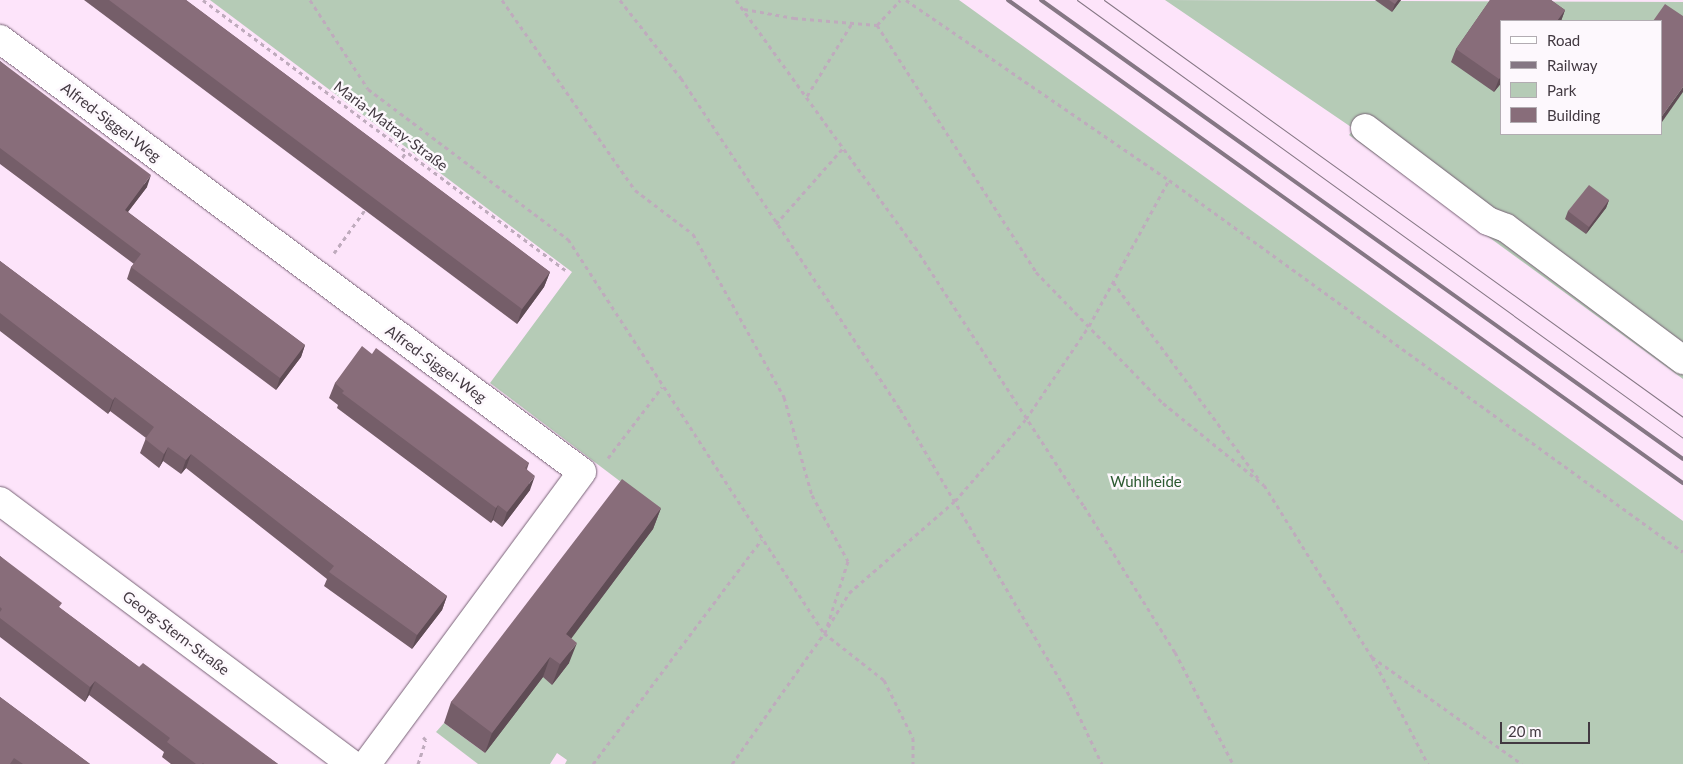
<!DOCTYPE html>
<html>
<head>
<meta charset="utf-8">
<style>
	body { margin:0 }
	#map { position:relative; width:1683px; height:764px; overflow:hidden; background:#fde4fa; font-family:Lato,sans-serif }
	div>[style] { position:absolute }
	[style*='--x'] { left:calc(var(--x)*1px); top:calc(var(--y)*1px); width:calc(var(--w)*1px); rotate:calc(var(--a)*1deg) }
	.green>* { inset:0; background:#b5cbb6 }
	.path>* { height:3px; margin-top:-1.5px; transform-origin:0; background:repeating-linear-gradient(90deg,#bfabbd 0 4px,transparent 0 8px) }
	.roads { filter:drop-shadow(0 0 1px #776275) drop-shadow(0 0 1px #776275) }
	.minor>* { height:28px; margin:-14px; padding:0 14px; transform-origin:14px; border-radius:14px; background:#fff }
	.tram>* { height:1px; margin:-0.5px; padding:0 0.5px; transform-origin:0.5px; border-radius:0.5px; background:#857784 }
	.rail>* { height:4px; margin:-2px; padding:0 2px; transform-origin:2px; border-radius:2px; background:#857784 }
	.wall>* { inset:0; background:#755e69 }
	.shaded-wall>* { inset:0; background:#5f4c55 }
	.building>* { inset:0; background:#886d7a }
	span { translate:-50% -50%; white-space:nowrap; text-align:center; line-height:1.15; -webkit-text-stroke:5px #fdf8fd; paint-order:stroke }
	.street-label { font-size:15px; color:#423941 }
	.park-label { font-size:15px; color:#2b5930 }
	.legend { position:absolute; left:1500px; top:20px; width:162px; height:115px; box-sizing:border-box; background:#fdf8fd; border:1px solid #b2acb2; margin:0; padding:6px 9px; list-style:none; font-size:15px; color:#423941 }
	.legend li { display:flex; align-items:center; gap:10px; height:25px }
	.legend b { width:25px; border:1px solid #b2acb2 }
	.scale { position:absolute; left:1500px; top:722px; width:90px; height:22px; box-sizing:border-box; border:2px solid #423941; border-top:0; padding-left:6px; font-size:15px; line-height:18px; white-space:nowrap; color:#423941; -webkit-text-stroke:4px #fdf8fd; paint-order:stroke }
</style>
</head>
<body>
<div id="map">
	<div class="green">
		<div style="clip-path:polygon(210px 0,959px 0,1683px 521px,1683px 764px,565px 764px,567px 760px,557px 753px,550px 764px,478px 764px,436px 732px,444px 723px,485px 753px,625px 485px,490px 383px,572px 272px)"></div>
		<div style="clip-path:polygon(evenodd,1165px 0,1683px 2px,1683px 379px,1349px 135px,1354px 129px,1165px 0,1502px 21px,1662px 21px,1662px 134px,1502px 134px,1502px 21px)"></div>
	</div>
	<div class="path">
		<div style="--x:203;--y:0;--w:452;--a:36.7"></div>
		<div style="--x:310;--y:0;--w:106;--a:56.9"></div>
		<div style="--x:368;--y:89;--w:250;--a:36.9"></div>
		<div style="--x:568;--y:239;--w:470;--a:57"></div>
		<div style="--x:824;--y:633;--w:76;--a:38.1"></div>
		<div style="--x:884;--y:680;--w:65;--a:63.4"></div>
		<div style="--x:913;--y:738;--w:26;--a:90"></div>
		<div style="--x:502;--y:0;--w:232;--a:55"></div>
		<div style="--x:635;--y:190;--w:73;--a:37.2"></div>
		<div style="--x:693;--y:234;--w:187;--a:60.8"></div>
		<div style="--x:784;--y:397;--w:102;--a:74.1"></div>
		<div style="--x:812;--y:495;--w:75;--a:61.4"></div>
		<div style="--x:848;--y:561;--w:76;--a:107.7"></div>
		<div style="--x:620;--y:0;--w:99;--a:52"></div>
		<div style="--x:681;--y:78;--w:397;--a:56.5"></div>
		<div style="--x:900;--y:409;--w:334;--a:59.4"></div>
		<div style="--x:1070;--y:697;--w:74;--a:64.5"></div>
		<div style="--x:736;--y:0;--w:305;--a:54.1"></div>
		<div style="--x:915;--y:247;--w:309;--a:56.9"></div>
		<div style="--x:1084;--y:506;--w:172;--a:58.1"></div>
		<div style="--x:1175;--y:652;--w:126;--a:62.6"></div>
		<div style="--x:906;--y:0;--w:319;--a:34.4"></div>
		<div style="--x:1169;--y:180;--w:634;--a:35.89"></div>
		<div style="--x:744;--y:9;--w:51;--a:10.2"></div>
		<div style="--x:794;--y:18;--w:83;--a:4.8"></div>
		<div style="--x:877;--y:25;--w:34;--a:-47"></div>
		<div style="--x:877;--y:25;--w:294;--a:57.2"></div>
		<div style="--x:1036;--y:272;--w:182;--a:45.9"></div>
		<div style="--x:1163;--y:403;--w:130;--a:39.1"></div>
		<div style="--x:1264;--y:485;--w:203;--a:57.9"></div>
		<div style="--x:1372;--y:657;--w:121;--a:62.4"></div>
		<div style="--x:807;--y:96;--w:86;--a:-58.3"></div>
		<div style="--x:398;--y:164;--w:14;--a:-56"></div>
		<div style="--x:776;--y:224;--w:103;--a:-48.6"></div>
		<div style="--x:334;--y:253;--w:57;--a:-54.3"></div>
		<div style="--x:1113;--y:282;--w:247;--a:53.5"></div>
		<div style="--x:608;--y:458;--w:89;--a:-52.7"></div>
		<div style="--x:828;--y:627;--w:40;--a:-58"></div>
		<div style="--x:849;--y:593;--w:140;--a:-41"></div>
		<div style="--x:955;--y:501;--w:108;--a:-49.1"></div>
		<div style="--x:1026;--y:419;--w:112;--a:-55.9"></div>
		<div style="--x:1089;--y:326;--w:166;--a:-61.3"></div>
		<div style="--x:1372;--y:657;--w:184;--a:35.5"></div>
		<div style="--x:418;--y:764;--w:25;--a:-72"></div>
		<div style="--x:426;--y:740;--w:4;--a:-135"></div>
		<div style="--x:593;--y:764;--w:281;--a:-53.1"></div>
		<div style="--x:732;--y:764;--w:161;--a:-54.8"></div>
	</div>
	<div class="roads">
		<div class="minor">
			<div style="--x:0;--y:39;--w:725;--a:36.65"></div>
			<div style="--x:582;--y:472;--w:363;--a:126.4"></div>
			<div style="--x:1365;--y:128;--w:154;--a:37.1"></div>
			<div style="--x:1488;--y:221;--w:19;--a:21"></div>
			<div style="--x:1506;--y:228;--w:221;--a:36.7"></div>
			<div style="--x:0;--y:501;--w:439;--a:36.8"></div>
		</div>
	</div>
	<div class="tram">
		<div style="--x:1077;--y:0;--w:748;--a:35.86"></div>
		<div style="--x:1104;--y:0;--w:714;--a:35.76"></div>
	</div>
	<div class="rail">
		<div style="--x:1008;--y:0;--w:830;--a:35.59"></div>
		<div style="--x:1041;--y:0;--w:789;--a:35.56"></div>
	</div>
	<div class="wall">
		<div style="clip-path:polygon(84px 0,186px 0,550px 272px,544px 287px,517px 324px)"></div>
		<div style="clip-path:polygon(1375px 0,1401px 0,1392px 12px)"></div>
		<div style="clip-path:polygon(1490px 0,1551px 0,1565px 10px,1561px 21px,1502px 21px,1502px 82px,1494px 92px,1451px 62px,1456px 49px)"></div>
		<div style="clip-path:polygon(0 61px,147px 187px,128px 212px,305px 345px,301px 357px,276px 390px,127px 279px,131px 267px,134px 264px,0 164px)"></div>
		<div style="clip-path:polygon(1609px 200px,1606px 208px,1586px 234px,1565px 219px,1568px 211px)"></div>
		<div style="clip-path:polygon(0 261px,447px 596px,442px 610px,412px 649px,324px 586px,327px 579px,186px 468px,181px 474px,163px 461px,159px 468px,140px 453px,146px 438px,110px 411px,108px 414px,0 331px)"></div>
		<div style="clip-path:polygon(372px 354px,529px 463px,527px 469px,530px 490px,502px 527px,493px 520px,491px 523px,337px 408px,338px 405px,329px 398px,335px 383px)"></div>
		<div style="clip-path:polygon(661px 508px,653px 529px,571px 638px,569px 663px,552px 685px,543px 677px,485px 753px,444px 723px,451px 702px)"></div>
		<div style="clip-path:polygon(0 556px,60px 608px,139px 667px,278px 764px,171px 764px,162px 757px,164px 752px,89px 695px,85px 702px,0 637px)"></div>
		<div style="clip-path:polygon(0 697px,90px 764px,0 764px)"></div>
	</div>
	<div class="shaded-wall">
		<div style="clip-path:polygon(1398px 0,1401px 0,1392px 12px,1395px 4px)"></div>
		<div style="clip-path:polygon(1565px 10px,1561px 21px,1557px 21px)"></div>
		<div style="clip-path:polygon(1502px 76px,1502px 82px,1494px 92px,1499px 79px)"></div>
		<div style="clip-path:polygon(1683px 87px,1683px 92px,1662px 122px,1662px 116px)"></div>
		<div style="clip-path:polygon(151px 175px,147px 187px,120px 222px,125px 210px)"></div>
		<div style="clip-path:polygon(1609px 200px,1606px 208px,1586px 234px,1589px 227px)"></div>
		<div style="clip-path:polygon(550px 272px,544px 287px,517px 324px,522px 309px)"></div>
		<div style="clip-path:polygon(305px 345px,301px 357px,276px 390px,280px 378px)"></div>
		<div style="clip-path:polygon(115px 397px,110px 411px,108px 414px,113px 400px)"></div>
		<div style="clip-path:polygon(168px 447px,163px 461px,159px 468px,164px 454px)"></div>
		<div style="clip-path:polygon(191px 454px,186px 468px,181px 474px,186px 460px)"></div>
		<div style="clip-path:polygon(535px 476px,530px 490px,502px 527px,507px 512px)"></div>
		<div style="clip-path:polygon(498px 505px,493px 520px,491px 523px,496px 508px)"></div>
		<div style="clip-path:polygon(661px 508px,653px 529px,559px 655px,566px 634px)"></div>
		<div style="clip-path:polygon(447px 596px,442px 610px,412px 649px,417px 635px)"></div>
		<div style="clip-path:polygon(577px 643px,569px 663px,552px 685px,560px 664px)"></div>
		<div style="clip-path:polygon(550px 657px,543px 677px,485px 753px,492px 733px)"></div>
		<div style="clip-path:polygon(95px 681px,89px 695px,85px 702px,90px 687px)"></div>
	</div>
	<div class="building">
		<div style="clip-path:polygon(109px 0,186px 0,550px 272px,522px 309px)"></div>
		<div style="clip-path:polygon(1389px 0,1398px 0,1395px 4px)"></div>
		<div style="clip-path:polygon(1490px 0,1551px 0,1565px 10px,1557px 21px,1502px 21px,1502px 76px,1499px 79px,1456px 49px)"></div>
		<div style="clip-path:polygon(1665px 4px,1683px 16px,1683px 87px,1662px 116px,1662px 21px,1653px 21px)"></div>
		<div style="clip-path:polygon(0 61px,151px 175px,125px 210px,305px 345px,280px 378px,131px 267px,141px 254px,0 148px)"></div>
		<div style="clip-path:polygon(1589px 185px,1609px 200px,1589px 227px,1568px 211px)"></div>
		<div style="clip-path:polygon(0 261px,447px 596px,417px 635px,329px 572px,334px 566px,191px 454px,186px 460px,168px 447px,164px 454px,145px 439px,154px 427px,115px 397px,113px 400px,0 313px)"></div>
		<div style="clip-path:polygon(362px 346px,372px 354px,376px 348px,529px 463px,525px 468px,535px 476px,507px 512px,498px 505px,496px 508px,342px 393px,344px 391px,335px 383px)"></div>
		<div style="clip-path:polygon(622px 479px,661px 508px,566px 634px,577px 643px,560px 664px,550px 657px,492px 733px,451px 702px)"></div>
		<div style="clip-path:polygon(0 556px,62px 603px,59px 607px,139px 667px,143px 663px,278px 764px,204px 764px,203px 763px,202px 764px,196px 764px,167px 742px,170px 738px,95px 681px,90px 687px,0 618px,0 612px,2px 609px,0 607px)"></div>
		<div style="clip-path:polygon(0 697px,90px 764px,23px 764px,14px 758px,10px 764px,0 764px)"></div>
	</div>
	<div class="street-label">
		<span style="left:111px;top:122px;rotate:37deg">Alfred-Siggel-Weg</span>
		<span style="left:391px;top:126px;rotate:37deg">Maria-Matray-Straße</span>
		<span style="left:436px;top:364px;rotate:36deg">Alfred-Siggel-Weg</span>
		<span style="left:176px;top:633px;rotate:37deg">Georg-Stern-Straße</span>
	</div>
	<div class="park-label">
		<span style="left:1146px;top:482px">Wuhlheide</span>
	</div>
	<ul class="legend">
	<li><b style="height:6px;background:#fff"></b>Road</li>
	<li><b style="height:6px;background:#857784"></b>Railway</li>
	<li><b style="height:14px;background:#b5cbb6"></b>Park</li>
	<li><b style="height:14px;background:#886d7a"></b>Building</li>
	</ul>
	<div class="scale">20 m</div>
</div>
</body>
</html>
